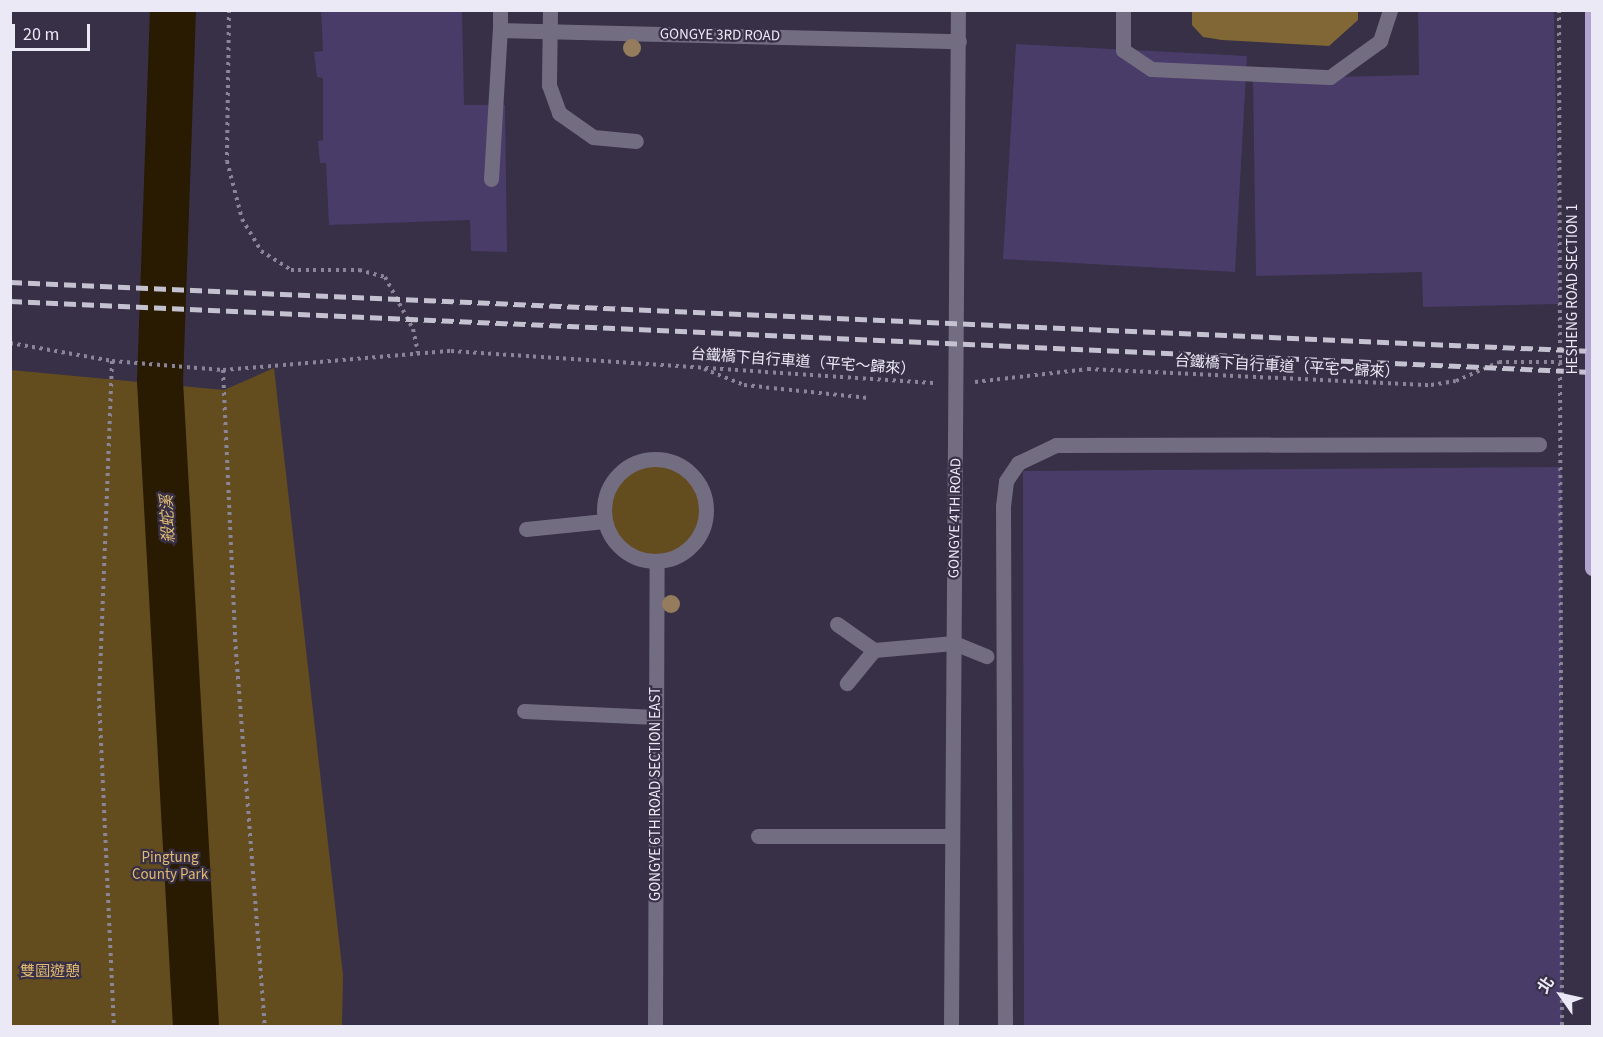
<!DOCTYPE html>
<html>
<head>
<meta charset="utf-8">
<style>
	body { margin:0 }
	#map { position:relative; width:1603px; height:1037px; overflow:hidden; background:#373046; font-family:"Source Sans 3","Noto Sans TC",sans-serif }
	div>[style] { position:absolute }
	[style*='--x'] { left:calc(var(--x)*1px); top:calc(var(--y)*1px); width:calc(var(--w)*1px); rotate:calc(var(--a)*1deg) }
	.green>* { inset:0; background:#634d1f }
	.round { border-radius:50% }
	.forest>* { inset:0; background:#816736 }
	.river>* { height:46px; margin:-23px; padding:0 23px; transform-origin:23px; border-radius:23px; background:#281b02 }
	.building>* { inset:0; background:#4a3c68 }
	.path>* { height:4px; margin-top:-2px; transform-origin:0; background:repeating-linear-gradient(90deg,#8a8597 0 3px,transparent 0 7.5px) }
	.minor>* { height:15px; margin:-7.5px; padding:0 7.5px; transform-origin:7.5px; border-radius:7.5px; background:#736d82 }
	.minor>.ring { margin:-7.5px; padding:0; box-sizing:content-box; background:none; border:15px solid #736d82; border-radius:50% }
	.major>* { height:15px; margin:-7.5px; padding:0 7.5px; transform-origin:7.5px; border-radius:7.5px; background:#b1a4cf }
	.rail>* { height:4.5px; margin-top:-2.25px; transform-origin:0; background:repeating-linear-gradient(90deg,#c4c1d0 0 12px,transparent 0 18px) }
	.trees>* { width:18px; height:18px; margin:-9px; border-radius:50%; background:#957c5d }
	span { translate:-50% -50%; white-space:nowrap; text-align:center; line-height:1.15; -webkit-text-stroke:4.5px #373046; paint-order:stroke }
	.street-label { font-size:15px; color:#ece9f7 }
	.park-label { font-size:15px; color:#e2ba6f }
	.water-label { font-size:16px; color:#e6bf73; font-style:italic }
	.frame { position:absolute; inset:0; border:12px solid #ece9f7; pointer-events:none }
	.north { position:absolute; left:1531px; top:965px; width:60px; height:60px; -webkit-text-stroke:4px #373046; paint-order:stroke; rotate:304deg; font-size:16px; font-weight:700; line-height:24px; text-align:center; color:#ece9f7 }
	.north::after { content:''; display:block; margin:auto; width:21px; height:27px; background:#ece9f7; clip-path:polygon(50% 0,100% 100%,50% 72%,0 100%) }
	.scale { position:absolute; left:12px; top:24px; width:78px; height:27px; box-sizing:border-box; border:3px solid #ece9f7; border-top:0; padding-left:8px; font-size:18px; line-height:21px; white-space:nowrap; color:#ece9f7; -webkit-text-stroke:4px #373046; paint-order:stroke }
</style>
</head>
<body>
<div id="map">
	<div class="green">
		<div style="clip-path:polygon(274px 368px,343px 975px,342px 1026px,11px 1026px,11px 370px,224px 390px)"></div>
		<div class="round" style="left:604px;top:459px;width:102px;height:102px"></div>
	</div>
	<div class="forest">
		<div style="clip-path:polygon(1192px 11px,1358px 11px,1358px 20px,1329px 46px,1222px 40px,1203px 37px,1192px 25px)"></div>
	</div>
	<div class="river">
		<div style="--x:173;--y:10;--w:371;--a:92"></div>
		<div style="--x:160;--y:381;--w:646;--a:86.81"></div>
	</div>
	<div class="building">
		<div style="clip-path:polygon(321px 10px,462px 10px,464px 105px,505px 105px,507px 252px,471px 251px,470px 220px,329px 225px,326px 163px,320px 163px,318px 141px,323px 140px,323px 78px,317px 77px,314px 52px,323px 51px)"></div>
		<div style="clip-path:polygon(1418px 10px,1554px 10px,1559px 304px,1423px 307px,1422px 272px,1256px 276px,1253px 79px,1419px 75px)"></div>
		<div style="clip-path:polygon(1016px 44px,1247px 56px,1235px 272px,1003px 259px)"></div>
		<div style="clip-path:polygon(1561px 467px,1562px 1026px,1024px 1026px,1023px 471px)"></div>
	</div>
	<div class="path">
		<div style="--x:229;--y:10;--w:151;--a:90.8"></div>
		<div style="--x:227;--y:161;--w:60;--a:75.5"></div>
		<div style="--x:242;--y:219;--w:37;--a:59"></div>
		<div style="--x:261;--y:251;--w:36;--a:32"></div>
		<div style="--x:291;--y:270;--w:68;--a:0"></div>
		<div style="--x:359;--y:270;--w:27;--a:15"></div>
		<div style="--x:385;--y:277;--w:59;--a:61.7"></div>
		<div style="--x:413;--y:329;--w:24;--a:78"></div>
		<div style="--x:1559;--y:10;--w:1016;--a:89.83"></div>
		<div style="--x:10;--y:343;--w:104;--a:10"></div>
		<div style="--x:112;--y:361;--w:111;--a:4.6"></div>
		<div style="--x:223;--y:370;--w:229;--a:-4.8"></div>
		<div style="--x:451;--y:351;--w:487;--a:3.8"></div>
		<div style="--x:112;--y:361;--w:337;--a:92.2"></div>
		<div style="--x:99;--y:698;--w:328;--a:87.4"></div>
		<div style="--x:704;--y:369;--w:43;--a:21.8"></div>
		<div style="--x:744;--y:385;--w:125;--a:6"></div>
		<div style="--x:223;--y:370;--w:269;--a:87.4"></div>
		<div style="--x:235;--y:639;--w:388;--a:85.6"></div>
		<div style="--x:975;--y:382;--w:114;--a:-6.6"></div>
		<div style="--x:1088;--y:369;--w:343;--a:2.7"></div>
		<div style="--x:1431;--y:385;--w:25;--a:-9"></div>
		<div style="--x:1456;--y:381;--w:47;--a:-23.8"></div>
		<div style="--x:1499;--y:362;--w:75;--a:0"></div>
	</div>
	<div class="minor">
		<div style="--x:500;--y:10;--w:20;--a:90"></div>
		<div style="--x:500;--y:30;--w:459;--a:1.4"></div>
		<div style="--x:550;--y:10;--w:75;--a:90.8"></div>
		<div style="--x:549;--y:85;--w:30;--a:70"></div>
		<div style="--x:559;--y:113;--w:42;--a:35.2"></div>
		<div style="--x:593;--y:137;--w:43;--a:5.3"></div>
		<div style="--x:1123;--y:10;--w:40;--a:90"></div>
		<div style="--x:1123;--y:50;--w:34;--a:34"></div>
		<div style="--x:1151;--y:69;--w:179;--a:2.6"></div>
		<div style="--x:1330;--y:77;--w:62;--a:-35.8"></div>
		<div style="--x:1380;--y:41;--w:33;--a:-72"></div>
		<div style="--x:491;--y:179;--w:151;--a:-86.6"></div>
		<div class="ring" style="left:604px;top:459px;width:87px;height:87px"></div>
		<div style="--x:526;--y:529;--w:79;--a:-5.8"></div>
		<div style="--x:837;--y:624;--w:45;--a:35.1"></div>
		<div style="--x:874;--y:650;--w:43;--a:129.3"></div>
		<div style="--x:874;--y:650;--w:80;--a:-5"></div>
		<div style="--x:954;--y:643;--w:35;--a:22"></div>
		<div style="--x:524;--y:711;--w:132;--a:2.6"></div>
		<div style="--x:758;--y:836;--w:194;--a:0"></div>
		<div style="--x:655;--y:1026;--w:464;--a:-89.8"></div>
		<div style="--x:951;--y:1026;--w:1016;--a:-89.61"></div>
		<div style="--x:1005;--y:1026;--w:520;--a:-90.22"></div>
		<div style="--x:1003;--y:506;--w:25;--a:-83"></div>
		<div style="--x:1006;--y:481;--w:22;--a:-56"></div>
		<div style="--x:1018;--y:463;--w:42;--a:-25.3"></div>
		<div style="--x:1056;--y:445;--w:483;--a:-0.1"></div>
	</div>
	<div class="major">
		<div style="--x:1592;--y:10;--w:558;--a:90"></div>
	</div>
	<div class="rail">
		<div style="--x:10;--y:282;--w:1584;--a:2.5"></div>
		<div style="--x:10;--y:301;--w:1584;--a:2.57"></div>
	</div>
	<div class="trees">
		<div style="left:632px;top:48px"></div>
		<div style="left:671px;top:604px"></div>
	</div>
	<div class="street-label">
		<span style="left:720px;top:35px;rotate:1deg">GONGYE 3RD ROAD</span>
		<span style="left:1573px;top:289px;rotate:-90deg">HESHENG ROAD SECTION 1</span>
		<span style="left:803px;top:362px;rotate:4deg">台鐵橋下自行車道（平宅～歸來）</span>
		<span style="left:1287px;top:367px;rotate:3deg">台鐵橋下自行車道（平宅～歸來）</span>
		<span style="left:955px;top:518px;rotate:-89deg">GONGYE 4TH ROAD</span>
		<span style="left:656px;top:794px;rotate:-90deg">GONGYE 6TH ROAD SECTION EAST</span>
	</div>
	<div class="park-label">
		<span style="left:170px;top:866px">Pingtung<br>County Park</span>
		<span style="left:50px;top:972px">雙園遊憩</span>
	</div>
	<div class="water-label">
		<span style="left:168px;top:519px;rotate:-93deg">殺蛇溪</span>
	</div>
	<div class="frame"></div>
	<div class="north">北</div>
	<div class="scale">20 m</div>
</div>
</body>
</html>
